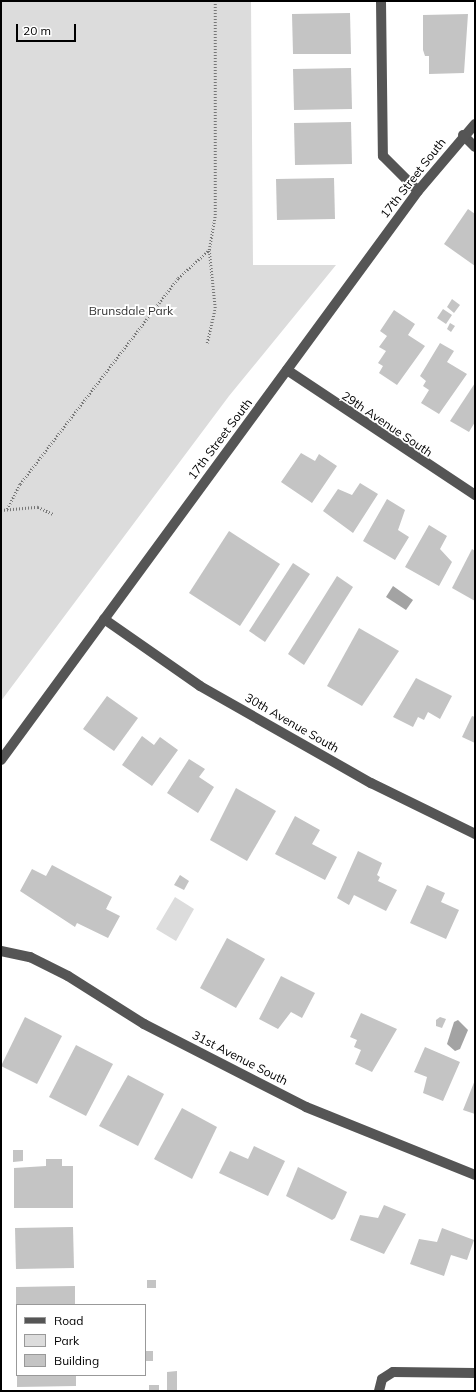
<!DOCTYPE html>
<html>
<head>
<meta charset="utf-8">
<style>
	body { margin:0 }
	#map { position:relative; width:476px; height:1392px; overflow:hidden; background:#fff; font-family:Mulish,sans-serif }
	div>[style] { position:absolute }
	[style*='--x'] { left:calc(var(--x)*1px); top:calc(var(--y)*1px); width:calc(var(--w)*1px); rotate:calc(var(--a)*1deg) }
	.green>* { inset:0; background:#dcdcdc }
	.water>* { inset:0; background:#a3a3a3 }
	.building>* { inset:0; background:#c4c4c4 }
	.path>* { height:2.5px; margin-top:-1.25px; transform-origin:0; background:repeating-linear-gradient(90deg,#777 0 1px,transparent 0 3px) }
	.minor>* { height:10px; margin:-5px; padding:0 5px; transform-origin:5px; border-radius:5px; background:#555 }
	span { translate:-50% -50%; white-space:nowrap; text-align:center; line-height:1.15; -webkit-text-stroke:3.5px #fff; paint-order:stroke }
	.street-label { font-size:12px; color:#000 }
	.park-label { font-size:12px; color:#333 }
	.frame { position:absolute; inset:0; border:2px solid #000; pointer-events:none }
	.legend { position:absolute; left:16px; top:1304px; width:130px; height:72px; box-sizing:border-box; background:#fff; border:1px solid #999; margin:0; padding:5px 7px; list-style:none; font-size:12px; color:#000 }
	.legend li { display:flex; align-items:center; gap:8px; height:20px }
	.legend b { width:20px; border:1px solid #999 }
	.scale { position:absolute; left:16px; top:24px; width:60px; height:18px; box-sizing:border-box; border:2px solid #000; border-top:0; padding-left:5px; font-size:12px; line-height:14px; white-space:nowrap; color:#000; -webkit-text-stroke:3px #fff; paint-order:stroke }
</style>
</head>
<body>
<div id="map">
	<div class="green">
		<div style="clip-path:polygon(1px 1px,251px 1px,253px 265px,336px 265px,229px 396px,1px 701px)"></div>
		<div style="clip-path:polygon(175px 897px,194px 909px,176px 941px,156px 929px)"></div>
	</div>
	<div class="water">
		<div style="clip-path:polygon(393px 586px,413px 600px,406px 610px,386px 597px)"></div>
		<div style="clip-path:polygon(458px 1020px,468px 1030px,460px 1049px,455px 1051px,447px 1044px,454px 1022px)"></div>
	</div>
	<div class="building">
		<div style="clip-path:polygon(350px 13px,351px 54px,293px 54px,292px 14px)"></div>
		<div style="clip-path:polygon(468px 14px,464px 73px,429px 74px,429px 56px,425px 56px,423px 50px,423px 15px)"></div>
		<div style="clip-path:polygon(351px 68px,352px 109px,294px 110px,293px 69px)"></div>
		<div style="clip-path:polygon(351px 122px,352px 164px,295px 165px,294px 123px)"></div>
		<div style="clip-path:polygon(334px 178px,335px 219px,277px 220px,276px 179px)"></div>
		<div style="clip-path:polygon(468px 209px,475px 214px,475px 266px,444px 244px)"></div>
		<div style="clip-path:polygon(452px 299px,460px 305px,454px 313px,447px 307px)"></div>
		<div style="clip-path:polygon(443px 309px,452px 315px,446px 324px,437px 318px)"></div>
		<div style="clip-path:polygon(394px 310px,415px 324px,408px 335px,425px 346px,397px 385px,379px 373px,383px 366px,378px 363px,386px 351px,379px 347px,387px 336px,380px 331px)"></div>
		<div style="clip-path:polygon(450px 323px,455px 326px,451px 332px,447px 329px)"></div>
		<div style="clip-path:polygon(440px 343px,454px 351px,447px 362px,467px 374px,439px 414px,421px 403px,429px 390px,423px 386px,426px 381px,420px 376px)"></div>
		<div style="clip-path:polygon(475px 383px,475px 422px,469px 432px,450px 421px)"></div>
		<div style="clip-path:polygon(301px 453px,315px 461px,319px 454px,337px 466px,312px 503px,281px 482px)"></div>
		<div style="clip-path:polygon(360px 483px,378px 494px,353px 533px,323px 511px,338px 489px,352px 495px)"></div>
		<div style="clip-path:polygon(387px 499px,405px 510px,398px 530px,409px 537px,395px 560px,363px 541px)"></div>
		<div style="clip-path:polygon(429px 525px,447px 536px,440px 549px,452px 562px,439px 586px,405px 567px)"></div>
		<div style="clip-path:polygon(229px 531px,280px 564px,240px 626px,189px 593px)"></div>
		<div style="clip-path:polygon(472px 549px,475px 551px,475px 601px,452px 588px)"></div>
		<div style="clip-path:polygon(293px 563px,310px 574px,265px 642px,249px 631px)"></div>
		<div style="clip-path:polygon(337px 576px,353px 587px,304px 665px,288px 654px)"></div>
		<div style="clip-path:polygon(359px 628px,399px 651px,362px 706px,327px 686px)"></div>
		<div style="clip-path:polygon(416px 678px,452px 696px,440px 719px,428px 712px,424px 720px,418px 717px,413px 727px,393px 717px)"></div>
		<div style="clip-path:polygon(107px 696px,138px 718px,114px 751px,83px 729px)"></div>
		<div style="clip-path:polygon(472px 716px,475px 717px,475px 743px,462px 737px)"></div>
		<div style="clip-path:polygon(142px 736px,154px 745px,160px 737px,178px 750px,152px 786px,122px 765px)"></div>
		<div style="clip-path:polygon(189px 759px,205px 769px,199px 777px,214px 787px,198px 813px,167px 793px)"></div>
		<div style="clip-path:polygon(236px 788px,276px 811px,247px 861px,210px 840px)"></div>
		<div style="clip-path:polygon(295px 816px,320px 830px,312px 844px,337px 857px,325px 880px,275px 854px)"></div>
		<div style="clip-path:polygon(358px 851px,382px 863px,377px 875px,380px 877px,378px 881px,397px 890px,386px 911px,354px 895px,349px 905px,337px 898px)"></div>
		<div style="clip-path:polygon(52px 865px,112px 897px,106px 909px,120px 916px,108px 938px,77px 923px,75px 927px,20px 891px,32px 869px,46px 876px)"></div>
		<div style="clip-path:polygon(180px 875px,189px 881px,184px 890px,174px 885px)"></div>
		<div style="clip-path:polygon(427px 885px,445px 893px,441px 902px,459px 910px,446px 939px,410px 923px)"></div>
		<div style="clip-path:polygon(227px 938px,265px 959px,236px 1008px,200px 988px)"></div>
		<div style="clip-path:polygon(281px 976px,315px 993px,302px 1018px,291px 1012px,278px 1029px,259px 1019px)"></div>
		<div style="clip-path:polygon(361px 1013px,397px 1029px,372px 1072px,355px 1064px,361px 1050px,354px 1047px,357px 1040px,350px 1037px)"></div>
		<div style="clip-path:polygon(25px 1017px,62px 1036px,37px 1084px,1px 1066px)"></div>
		<div style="clip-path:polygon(440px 1017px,446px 1019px,442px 1028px,436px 1026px,436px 1020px)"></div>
		<div style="clip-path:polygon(76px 1045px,113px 1064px,86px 1116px,49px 1097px)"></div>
		<div style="clip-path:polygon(425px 1047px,460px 1062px,443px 1101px,423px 1093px,427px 1077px,414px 1072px)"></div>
		<div style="clip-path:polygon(128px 1075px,164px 1094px,138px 1146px,99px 1126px)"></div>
		<div style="clip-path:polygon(475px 1080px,475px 1114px,463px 1110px)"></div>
		<div style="clip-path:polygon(182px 1108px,217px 1127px,192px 1179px,154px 1159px)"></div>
		<div style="clip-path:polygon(254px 1146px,285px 1161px,268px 1196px,219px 1173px,230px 1151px,248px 1159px)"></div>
		<div style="clip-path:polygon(13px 1150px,23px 1150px,23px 1161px,13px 1162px)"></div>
		<div style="clip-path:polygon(46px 1159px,62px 1159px,62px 1166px,73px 1166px,73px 1208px,14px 1208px,14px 1168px,46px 1166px)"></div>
		<div style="clip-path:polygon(298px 1167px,347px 1192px,335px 1218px,332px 1220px,286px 1196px)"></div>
		<div style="clip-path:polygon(384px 1205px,406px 1214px,384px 1254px,350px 1240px,360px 1215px,378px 1218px)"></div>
		<div style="clip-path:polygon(73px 1227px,74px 1268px,16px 1269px,15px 1228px)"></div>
		<div style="clip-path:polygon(442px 1228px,474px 1240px,467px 1260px,451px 1255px,444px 1276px,410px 1264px,419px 1239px,437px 1242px)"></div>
		<div style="clip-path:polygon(147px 1280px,156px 1280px,156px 1288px,147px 1288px)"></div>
		<div style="clip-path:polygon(75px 1286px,75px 1305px,16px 1305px,16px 1287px)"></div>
		<div style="clip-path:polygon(145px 1351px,153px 1351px,153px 1361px,145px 1361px)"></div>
		<div style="clip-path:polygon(177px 1371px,177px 1391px,167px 1391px,167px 1372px)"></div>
		<div style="clip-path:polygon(17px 1375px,76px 1375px,76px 1386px,17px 1387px)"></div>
		<div style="clip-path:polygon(149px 1385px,159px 1385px,159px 1391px,149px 1391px)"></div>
	</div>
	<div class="path">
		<div style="--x:207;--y:343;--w:36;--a:-77"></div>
		<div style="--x:215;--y:308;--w:58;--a:-95.9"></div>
		<div style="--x:7;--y:509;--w:28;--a:-63"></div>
		<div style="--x:20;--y:484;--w:260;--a:-52.5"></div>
		<div style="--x:178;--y:278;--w:42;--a:-42.1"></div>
		<div style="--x:209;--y:250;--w:36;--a:-80"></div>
		<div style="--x:215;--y:215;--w:214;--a:-90"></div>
		<div style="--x:1;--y:510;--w:37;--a:-5"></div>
		<div style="--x:38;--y:507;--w:17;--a:25"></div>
	</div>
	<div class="minor">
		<div style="--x:381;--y:1;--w:155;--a:89.3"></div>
		<div style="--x:383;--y:156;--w:49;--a:45"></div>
		<div style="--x:463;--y:135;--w:17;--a:45"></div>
		<div style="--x:287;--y:370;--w:226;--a:33.6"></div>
		<div style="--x:104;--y:619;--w:117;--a:34.9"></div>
		<div style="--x:200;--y:686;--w:197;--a:29.6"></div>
		<div style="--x:371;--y:783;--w:116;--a:26.1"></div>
		<div style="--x:1;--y:760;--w:705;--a:-53.76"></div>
		<div style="--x:418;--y:191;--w:88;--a:-49.6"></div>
		<div style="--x:1;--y:951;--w:30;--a:12"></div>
		<div style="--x:30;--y:957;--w:42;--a:26.6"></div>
		<div style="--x:68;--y:976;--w:90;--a:32.3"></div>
		<div style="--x:144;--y:1024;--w:182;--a:27.1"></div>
		<div style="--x:306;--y:1107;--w:182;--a:21.9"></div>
		<div style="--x:379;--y:1391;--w:12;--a:-76"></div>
		<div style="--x:382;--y:1379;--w:13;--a:-32"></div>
		<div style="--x:393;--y:1372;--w:82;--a:0.7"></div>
	</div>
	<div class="street-label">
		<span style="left:413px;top:178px;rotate:-52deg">17th Street South</span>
		<span style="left:387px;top:424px;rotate:34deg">29th Avenue South</span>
		<span style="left:220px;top:439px;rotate:-53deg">17th Street South</span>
		<span style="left:292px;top:723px;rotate:30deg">30th Avenue South</span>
		<span style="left:240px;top:1058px;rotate:27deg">31st Avenue South</span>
	</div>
	<div class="park-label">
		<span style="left:131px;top:311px">Brunsdale Park</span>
	</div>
	<div class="frame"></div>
	<ul class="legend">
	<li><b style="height:5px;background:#555"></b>Road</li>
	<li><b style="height:11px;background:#dcdcdc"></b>Park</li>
	<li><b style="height:11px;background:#c4c4c4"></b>Building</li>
	</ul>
	<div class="scale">20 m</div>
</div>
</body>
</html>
